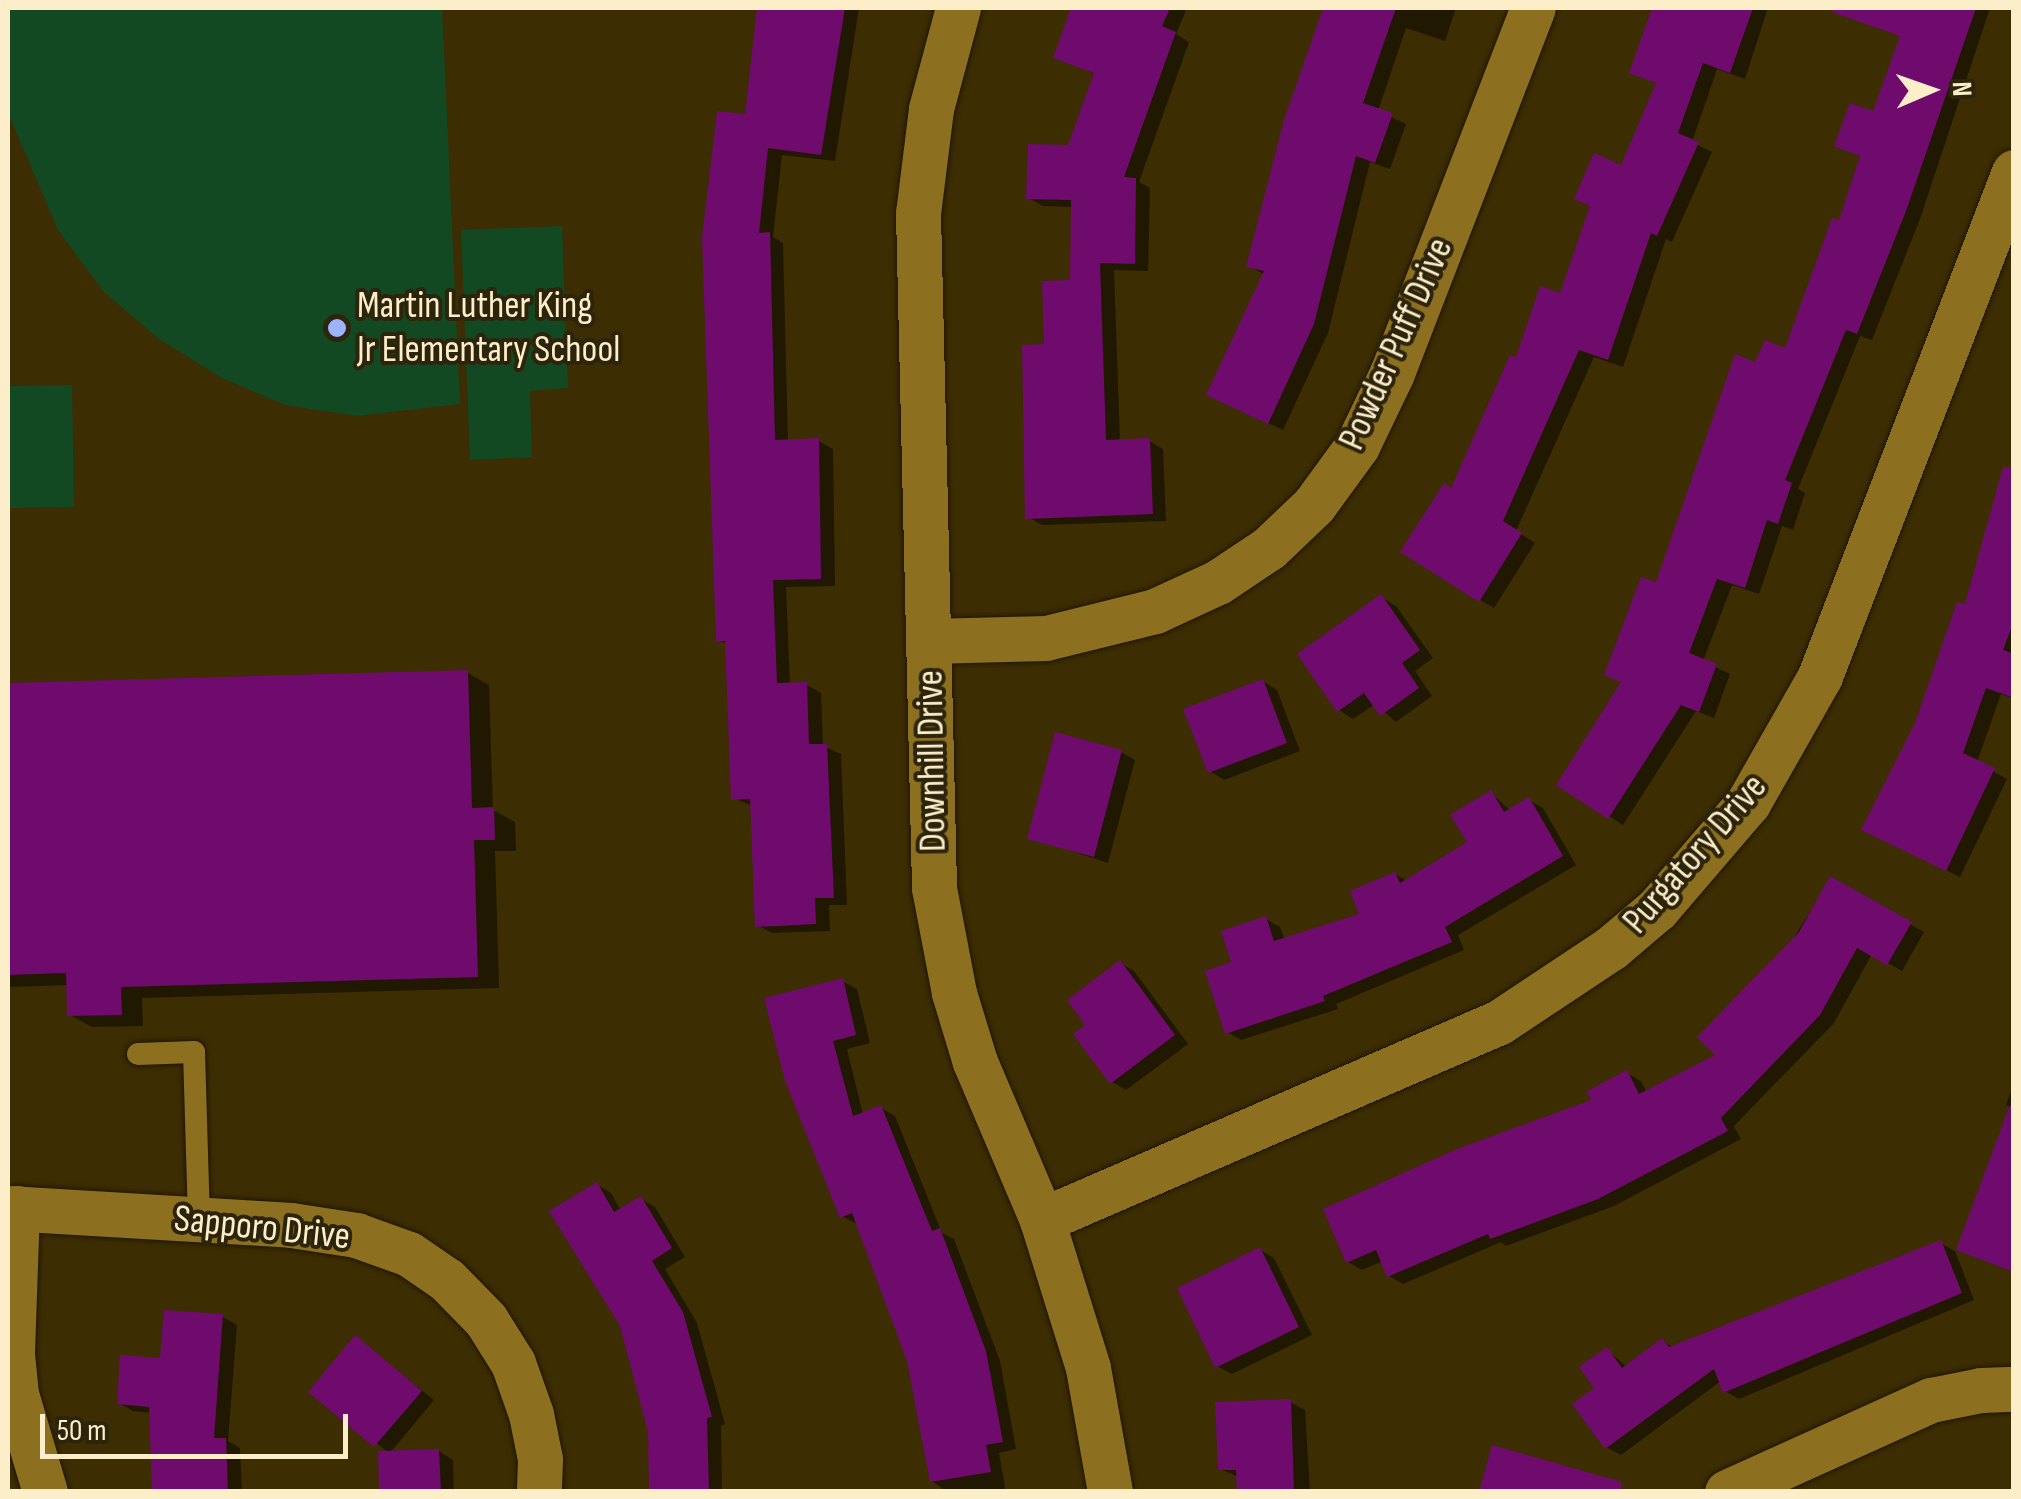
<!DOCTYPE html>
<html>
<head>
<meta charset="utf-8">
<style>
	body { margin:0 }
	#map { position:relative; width:2021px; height:1499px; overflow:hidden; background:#3c2d02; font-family:"Sofia Sans Condensed",sans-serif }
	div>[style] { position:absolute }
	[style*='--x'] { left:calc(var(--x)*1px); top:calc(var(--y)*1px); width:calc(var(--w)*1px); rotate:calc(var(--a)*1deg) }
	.green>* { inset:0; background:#134922 }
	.shadow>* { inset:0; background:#0007 }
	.building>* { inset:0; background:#700b6e }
	.roads { filter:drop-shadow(0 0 2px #1f1601) drop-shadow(0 0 2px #1f1601) }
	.lane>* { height:22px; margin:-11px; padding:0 11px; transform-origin:11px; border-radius:11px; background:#8c7020 }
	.street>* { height:45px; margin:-22.5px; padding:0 22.5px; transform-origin:22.5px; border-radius:22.5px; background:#8c7020 }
	.dots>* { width:28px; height:28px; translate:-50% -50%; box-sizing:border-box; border:5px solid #2d240c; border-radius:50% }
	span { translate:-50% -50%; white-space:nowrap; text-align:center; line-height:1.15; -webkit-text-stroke:8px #2d240c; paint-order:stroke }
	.poi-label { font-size:38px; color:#fceec9 }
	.left { translate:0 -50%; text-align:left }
	.street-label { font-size:38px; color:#fceec9 }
	.frame { position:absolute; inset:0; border:10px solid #fceec9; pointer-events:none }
	.north { position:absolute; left:1881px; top:40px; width:100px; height:100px; -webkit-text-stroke:8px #2d240c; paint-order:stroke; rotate:88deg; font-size:28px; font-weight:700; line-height:40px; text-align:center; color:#fceec9 }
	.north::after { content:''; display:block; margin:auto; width:35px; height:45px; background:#fceec9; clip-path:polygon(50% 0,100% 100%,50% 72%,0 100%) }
	.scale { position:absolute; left:40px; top:1414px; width:308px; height:45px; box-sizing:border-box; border:5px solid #fceec9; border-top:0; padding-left:12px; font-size:30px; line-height:35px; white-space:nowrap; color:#fceec9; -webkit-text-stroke:8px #2d240c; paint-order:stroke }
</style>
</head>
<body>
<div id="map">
	<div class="green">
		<div style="clip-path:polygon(8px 8px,442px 8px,460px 404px,357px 416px,285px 405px,222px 378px,159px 339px,104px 292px,58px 230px,8px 113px)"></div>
		<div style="clip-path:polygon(562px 226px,568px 388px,530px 391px,532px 457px,470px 460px,461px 230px)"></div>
		<div style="clip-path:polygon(72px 385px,74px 507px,8px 508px,8px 386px)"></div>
	</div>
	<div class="shadow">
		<div style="clip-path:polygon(760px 8px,859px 8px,835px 161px,782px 155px,773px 237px,783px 243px,788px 442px,819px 441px,833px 449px,835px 586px,786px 587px,790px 685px,807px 685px,821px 693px,823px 746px,841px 754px,847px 905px,829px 905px,830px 931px,772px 933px,757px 925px,753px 806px,733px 798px,728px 645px,719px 640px,747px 117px)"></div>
		<div style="clip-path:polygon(1073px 8px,1187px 8px,1176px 34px,1189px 42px,1139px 182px,1150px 188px,1148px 271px,1114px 270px,1120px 442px,1149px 441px,1163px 449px,1166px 521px,1042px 525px,1028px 517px,1072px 283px,1074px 207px,1043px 206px,1029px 198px,1070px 147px,1096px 74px,1056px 57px)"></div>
		<div style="clip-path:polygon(1334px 8px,1456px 8px,1445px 41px,1406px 28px,1378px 111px,1406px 124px,1390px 169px,1370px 162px,1328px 333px,1283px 430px,1223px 402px,1265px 275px,1249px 266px)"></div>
		<div style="clip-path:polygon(1655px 8px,1768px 8px,1745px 79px,1717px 69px,1692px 142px,1712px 152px,1672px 242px,1666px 239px,1623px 367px,1594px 357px,1516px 531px,1535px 543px,1494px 608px,1480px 600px,1453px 491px,1517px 361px,1562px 296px,1658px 84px,1632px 72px)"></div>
		<div style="clip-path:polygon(1899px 8px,1990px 8px,1920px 219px,1872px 340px,1860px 336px,1798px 489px,1805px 493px,1793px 530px,1782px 526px,1759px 594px,1732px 585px,1703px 661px,1730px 674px,1714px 718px,1696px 711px,1623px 825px,1559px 785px,1623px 683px,1658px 586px,1757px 366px,1786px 351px,1840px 223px,1862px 157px,1837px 145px,1874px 115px,1902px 37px,1891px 31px)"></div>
		<div style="clip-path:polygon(2014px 466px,2014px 699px,2001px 694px,1977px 762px,2007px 779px,1960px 877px,1879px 837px,1918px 724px,1967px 608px)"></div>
		<div style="clip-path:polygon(1381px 597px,1396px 606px,1433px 658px,1415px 671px,1432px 696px,1396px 722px,1375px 704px,1353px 719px,1339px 710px)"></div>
		<div style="clip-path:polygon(468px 673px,489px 685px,493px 810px,515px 822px,516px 851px,495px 851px,499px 988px,142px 998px,143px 1026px,92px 1027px,70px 1015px,69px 985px,8px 987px,8px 686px)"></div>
		<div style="clip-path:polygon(1262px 681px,1277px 690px,1300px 751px,1224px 780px,1210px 771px)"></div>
		<div style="clip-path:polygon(1121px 752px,1135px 760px,1108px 863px,1030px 837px)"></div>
		<div style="clip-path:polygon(1491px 793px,1511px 811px,1529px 800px,1543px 808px,1576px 865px,1458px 935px,1464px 950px,1336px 1004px,1338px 1009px,1241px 1040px,1227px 1032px,1235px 964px,1266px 919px,1280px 927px,1285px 940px,1362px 916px,1395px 874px,1407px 881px,1470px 843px)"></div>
		<div style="clip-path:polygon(1831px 879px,1924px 932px,1902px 971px,1872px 954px,1834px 1023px,1734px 1126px,1741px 1139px,1614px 1206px,1506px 1246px,1501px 1242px,1403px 1284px,1389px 1276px,1383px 1261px,1362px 1270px,1348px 1262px,1595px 1101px,1627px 1073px,1641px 1081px,1647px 1093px,1719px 1055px)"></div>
		<div style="clip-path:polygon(1120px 963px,1134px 971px,1188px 1044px,1126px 1090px,1112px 1082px,1088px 1025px)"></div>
		<div style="clip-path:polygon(842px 981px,857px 989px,870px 1043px,847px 1049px,863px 1115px,881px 1108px,895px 1116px,942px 1233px,954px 1239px,1000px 1361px,1016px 1449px,999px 1453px,1006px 1492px,947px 1492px,932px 1481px,910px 1360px,857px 1224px,842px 1216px,787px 1081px)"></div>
		<div style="clip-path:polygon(2014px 1083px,2014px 1272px,1959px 1249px,2012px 1108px,2006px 1105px)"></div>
		<div style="clip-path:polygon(597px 1185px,611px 1193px,621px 1211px,641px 1199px,655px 1207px,685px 1257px,665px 1269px,697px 1323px,725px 1424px,721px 1426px,722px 1492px,652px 1492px,651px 1431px)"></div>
		<div style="clip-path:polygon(1940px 1243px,1955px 1251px,1974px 1300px,1739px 1399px,1725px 1391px,1721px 1381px,1621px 1455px,1606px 1447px,1597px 1389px,1607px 1350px,1627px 1367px,1662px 1341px,1675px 1348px)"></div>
		<div style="clip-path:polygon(1260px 1250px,1274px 1258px,1312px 1335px,1232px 1374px,1217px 1366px)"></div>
		<div style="clip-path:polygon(223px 1317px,237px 1325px,228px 1441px,240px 1448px,242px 1492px,155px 1492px,152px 1413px,133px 1411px,119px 1403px,162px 1361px)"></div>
		<div style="clip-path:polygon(355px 1339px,434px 1400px,390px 1453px,439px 1451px,453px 1460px,454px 1492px,382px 1492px,389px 1453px,312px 1392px)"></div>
		<div style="clip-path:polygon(1290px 1402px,1305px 1410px,1310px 1492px,1239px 1492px,1239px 1477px,1220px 1469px)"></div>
	</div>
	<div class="building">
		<div style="clip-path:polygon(757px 8px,845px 8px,821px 155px,768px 148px,759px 233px,770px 232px,775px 440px,819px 438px,821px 579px,773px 580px,777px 683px,807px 682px,809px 744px,827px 744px,834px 898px,815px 898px,816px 924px,755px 927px,750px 799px,731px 800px,725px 641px,716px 641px,702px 238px,717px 111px,745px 114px)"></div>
		<div style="clip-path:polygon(1071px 8px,1170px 8px,1162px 26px,1176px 32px,1124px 177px,1136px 178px,1135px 264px,1100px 263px,1106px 440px,1150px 438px,1153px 514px,1025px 519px,1022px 345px,1044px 344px,1042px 281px,1070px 280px,1071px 200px,1026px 199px,1028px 144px,1068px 145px,1094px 73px,1053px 58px)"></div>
		<div style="clip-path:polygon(1323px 8px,1396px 8px,1363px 103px,1393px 113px,1375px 163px,1356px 156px,1314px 324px,1268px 424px,1206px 395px,1264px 271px,1246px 267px,1284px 120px)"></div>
		<div style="clip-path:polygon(1652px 8px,1753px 8px,1730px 73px,1703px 63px,1678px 133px,1699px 142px,1657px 236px,1651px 233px,1608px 360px,1579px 350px,1503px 521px,1522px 533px,1479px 602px,1400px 552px,1444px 483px,1451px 488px,1510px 355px,1516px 357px,1540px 286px,1560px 293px,1590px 206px,1574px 199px,1594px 153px,1621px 165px,1656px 83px,1629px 73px)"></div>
		<div style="clip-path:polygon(1833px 8px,1976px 8px,1906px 211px,1857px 334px,1846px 330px,1785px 480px,1792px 483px,1778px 524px,1767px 520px,1745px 588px,1717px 579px,1689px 653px,1717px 664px,1699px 712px,1681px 705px,1608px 819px,1556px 785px,1621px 682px,1604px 675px,1641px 577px,1656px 582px,1735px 354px,1755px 362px,1765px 340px,1785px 348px,1832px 218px,1839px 220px,1860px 156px,1834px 146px,1850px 103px,1873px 111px,1900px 36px,1832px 12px)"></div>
		<div style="clip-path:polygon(2003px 467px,2014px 468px,2014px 621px,2003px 650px,2014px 654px,2014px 698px,1986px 688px,1963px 753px,1995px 768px,1946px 871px,1861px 830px,1915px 723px,1957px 602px,1965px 604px)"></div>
		<div style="clip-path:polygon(1381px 594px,1420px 650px,1402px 663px,1419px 688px,1380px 716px,1364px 693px,1337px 712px,1297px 654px)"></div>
		<div style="clip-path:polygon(468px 670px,472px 808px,494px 807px,495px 840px,474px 840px,478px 977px,121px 987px,122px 1015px,67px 1016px,66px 973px,8px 975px,8px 683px)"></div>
		<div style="clip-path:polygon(1263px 679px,1287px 743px,1208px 773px,1183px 709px)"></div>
		<div style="clip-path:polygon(1055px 732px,1122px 750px,1094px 857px,1027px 839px)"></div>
		<div style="clip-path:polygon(1491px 790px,1504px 812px,1529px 797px,1563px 856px,1445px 927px,1452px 942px,1323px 996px,1325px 1001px,1225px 1034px,1205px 971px,1231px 962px,1221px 931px,1266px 916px,1274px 941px,1359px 914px,1350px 891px,1395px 872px,1400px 883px,1467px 842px,1450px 815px)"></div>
		<div style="clip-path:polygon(1830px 876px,1912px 922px,1887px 965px,1857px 948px,1820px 1015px,1721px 1118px,1728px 1131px,1598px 1199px,1490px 1239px,1488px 1234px,1387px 1277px,1376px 1250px,1346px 1263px,1323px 1209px,1457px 1149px,1591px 1100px,1587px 1091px,1627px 1070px,1639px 1094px,1715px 1055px,1697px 1037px,1799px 932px)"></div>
		<div style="clip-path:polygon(1120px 960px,1175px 1035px,1110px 1084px,1073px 1034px,1085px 1025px,1067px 1000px)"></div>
		<div style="clip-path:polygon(843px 978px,856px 1035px,833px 1041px,853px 1116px,881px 1105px,932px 1231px,940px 1228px,986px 1351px,1003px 1442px,986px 1445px,991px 1472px,930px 1482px,907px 1361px,852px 1213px,840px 1218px,785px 1081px,764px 998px)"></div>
		<div style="clip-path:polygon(2010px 1105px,2014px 1106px,2014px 1272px,1956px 1250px)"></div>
		<div style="clip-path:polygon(597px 1182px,614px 1212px,641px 1196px,672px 1248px,652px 1261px,683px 1312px,712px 1417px,707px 1418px,709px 1492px,649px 1492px,648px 1432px,620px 1326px,549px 1211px)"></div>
		<div style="clip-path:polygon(1941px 1240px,1962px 1293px,1723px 1393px,1714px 1369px,1605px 1449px,1572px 1404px,1594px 1388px,1579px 1367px,1607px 1347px,1622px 1368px,1662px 1338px,1669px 1347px)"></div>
		<div style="clip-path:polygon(1260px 1247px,1299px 1327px,1215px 1368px,1177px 1288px)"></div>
		<div style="clip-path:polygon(164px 1310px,223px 1314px,214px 1438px,226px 1438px,228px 1492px,152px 1492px,149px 1407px,117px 1404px,120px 1355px,160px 1358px)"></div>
		<div style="clip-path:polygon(355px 1335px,422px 1391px,374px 1447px,308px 1392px)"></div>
		<div style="clip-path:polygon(1291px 1399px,1294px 1492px,1237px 1492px,1236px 1470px,1218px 1470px,1215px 1402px)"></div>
		<div style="clip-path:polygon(1492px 1445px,1622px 1482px,1620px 1492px,1479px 1492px)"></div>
		<div style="clip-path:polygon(439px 1449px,441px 1492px,379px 1492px,378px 1451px)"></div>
	</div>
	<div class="roads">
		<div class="lane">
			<div style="--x:138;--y:1054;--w:56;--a:-2"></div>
			<div style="--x:194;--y:1052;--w:166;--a:88.3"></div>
		</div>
		<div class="street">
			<div style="--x:958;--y:8;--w:105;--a:105"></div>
			<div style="--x:931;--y:109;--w:105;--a:97.1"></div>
			<div style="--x:918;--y:213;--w:675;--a:88.64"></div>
			<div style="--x:934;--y:888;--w:107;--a:79.2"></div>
			<div style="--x:954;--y:993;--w:72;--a:73.1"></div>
			<div style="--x:975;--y:1062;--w:172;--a:67"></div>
			<div style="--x:1042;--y:1220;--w:155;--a:72.7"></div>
			<div style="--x:1088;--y:1368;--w:126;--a:79.9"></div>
			<div style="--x:929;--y:641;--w:117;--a:-1.5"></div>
			<div style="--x:1046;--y:638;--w:112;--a:-13.9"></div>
			<div style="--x:1155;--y:611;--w:69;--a:-24.7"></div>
			<div style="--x:1218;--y:582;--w:61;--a:-33.7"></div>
			<div style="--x:1269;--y:548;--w:62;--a:-43.7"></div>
			<div style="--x:1314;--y:505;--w:73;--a:-53.9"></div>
			<div style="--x:1357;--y:446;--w:81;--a:-64.4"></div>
			<div style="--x:1392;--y:373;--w:391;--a:-68.9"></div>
			<div style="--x:8;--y:1208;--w:284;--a:3.4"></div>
			<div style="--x:291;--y:1225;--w:66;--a:8.7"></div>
			<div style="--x:356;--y:1235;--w:56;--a:19.7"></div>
			<div style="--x:409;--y:1254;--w:46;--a:34.4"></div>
			<div style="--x:447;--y:1280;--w:56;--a:45.7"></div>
			<div style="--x:486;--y:1320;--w:51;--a:57.9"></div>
			<div style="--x:513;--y:1363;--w:54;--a:70.6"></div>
			<div style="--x:531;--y:1414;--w:46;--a:78.7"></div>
			<div style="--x:540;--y:1459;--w:33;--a:92"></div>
			<div style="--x:17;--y:1208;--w:146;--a:92"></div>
			<div style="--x:12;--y:1354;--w:40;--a:84.3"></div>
			<div style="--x:16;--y:1394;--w:102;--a:73.5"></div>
			<div style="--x:1042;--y:1220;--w:497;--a:-23.4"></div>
			<div style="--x:1498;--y:1023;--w:136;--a:-33.6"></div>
			<div style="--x:1611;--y:948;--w:60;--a:-40.3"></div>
			<div style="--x:1657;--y:909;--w:140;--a:-49.4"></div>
			<div style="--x:1748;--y:803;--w:146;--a:-60.4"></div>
			<div style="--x:1820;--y:676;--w:540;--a:-68.95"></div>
			<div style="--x:1727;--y:1492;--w:224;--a:-24.3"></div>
			<div style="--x:1931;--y:1400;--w:51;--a:-11.3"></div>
			<div style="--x:1981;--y:1390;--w:33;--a:-2"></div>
		</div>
	</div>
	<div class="dots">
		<div style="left:337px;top:328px;background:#9bb4fd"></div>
	</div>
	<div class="poi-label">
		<span class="left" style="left:357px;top:328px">Martin Luther King<br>Jr Elementary School</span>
	</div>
	<div class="street-label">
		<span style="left:1396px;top:344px;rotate:-66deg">Powder Puff Drive</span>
		<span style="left:932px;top:761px;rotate:-91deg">Downhill Drive</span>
		<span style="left:1695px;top:854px;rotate:-49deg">Purgatory Drive</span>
		<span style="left:262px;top:1228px;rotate:6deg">Sapporo Drive</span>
	</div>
	<div class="frame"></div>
	<div class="north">N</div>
	<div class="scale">50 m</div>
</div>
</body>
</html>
